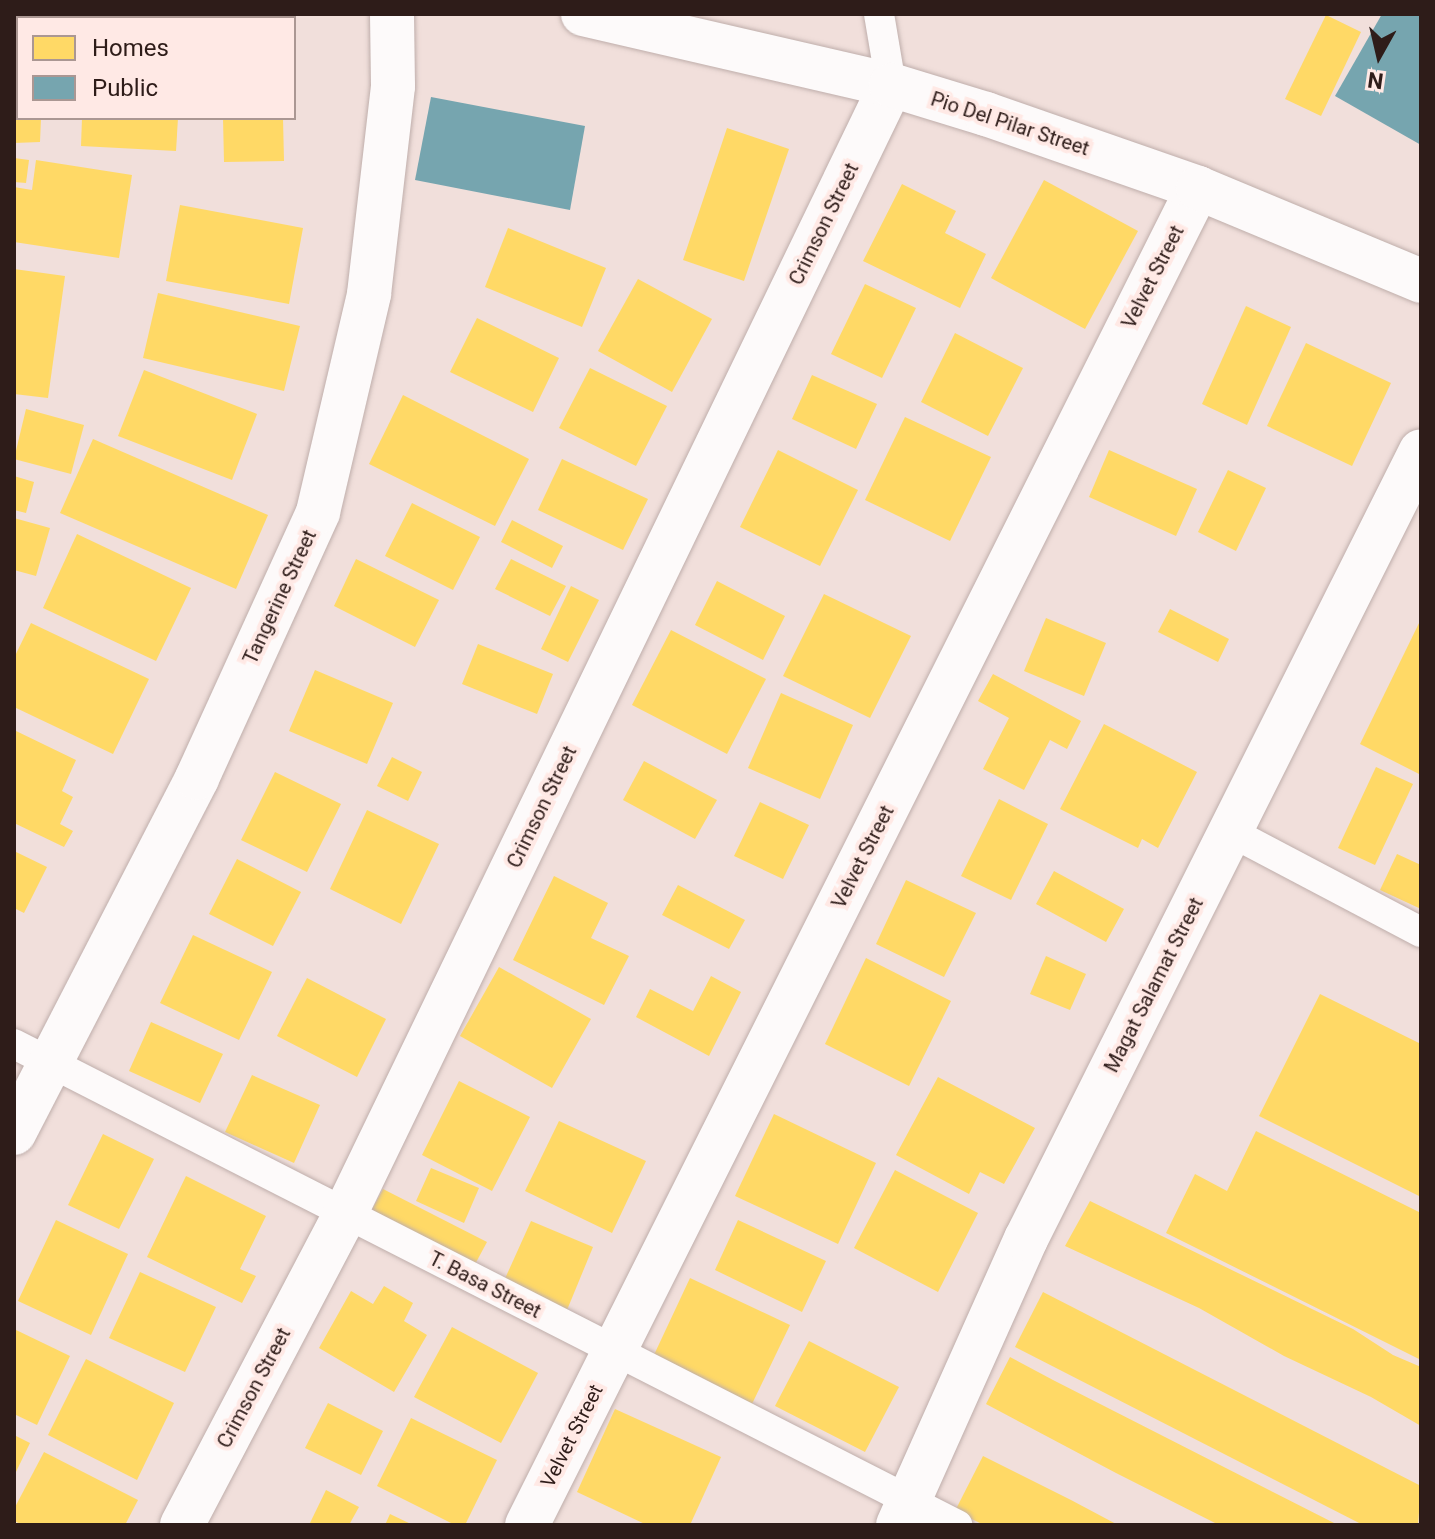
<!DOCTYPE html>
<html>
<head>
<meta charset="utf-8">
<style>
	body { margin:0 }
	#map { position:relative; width:1435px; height:1539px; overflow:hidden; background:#f1dfdb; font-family:Roboto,sans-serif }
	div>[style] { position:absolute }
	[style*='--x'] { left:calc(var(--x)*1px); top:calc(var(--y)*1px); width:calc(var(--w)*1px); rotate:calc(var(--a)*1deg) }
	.homes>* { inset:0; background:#ffd966 }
	.public>* { inset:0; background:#76a5af }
	.roads { filter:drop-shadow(0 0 2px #bfaeab) drop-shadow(0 0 2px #bfaeab) }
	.lane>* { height:30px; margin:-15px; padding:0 15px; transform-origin:15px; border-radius:15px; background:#fdfafa }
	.street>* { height:44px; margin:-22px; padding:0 22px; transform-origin:22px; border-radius:22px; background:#fdfafa }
	.secondary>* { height:44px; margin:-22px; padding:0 22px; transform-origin:22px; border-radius:22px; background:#fdfafa }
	span { translate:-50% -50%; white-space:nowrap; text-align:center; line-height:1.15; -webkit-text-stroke:8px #ffe9e5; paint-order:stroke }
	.street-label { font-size:20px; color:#2e1c19 }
	.frame { position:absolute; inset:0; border:16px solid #2e1c19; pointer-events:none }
	.legend { position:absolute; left:16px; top:16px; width:280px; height:104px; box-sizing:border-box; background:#ffe9e5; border:2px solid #ab9793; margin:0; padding:10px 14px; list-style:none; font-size:24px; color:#2e1c19 }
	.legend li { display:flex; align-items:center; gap:16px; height:40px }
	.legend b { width:40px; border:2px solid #ab9793 }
	.north { position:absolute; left:1339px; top:16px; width:80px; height:80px; -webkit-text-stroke:6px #ffe9e5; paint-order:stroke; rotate:188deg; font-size:22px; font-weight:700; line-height:32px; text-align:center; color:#2e1c19 }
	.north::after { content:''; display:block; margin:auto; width:28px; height:36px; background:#2e1c19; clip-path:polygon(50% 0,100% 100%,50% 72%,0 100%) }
</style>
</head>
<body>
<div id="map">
	<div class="homes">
		<div style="clip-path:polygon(14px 14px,42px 14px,42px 18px,18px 18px,18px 99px,14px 99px)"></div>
		<div style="clip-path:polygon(1326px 15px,1361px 32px,1321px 116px,1285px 99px)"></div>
		<div style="clip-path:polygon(14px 105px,18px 106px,18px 118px,41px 118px,40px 142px,14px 143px)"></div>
		<div style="clip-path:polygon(82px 118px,178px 118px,176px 151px,81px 146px)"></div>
		<div style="clip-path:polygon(223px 118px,283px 118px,284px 161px,224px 162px)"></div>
		<div style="clip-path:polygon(727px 128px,789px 149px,744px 281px,683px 260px)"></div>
		<div style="clip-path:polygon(14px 158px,29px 160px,26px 183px,14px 182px)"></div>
		<div style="clip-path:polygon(36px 160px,132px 175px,119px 258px,14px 242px,14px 187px,32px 190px)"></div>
		<div style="clip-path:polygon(1044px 180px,1138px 231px,1085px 329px,991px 278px)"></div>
		<div style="clip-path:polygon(902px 184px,956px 211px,945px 233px,986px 254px,960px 308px,863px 261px)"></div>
		<div style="clip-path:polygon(180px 205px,303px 228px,289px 304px,166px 281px)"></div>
		<div style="clip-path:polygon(508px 228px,606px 268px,582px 327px,485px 287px)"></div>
		<div style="clip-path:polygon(14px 269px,65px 276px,48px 398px,14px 394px)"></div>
		<div style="clip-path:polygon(638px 279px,712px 319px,672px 392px,598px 351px)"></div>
		<div style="clip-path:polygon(865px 284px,916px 308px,882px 378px,831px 354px)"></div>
		<div style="clip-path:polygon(158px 293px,300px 326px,284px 391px,143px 358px)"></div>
		<div style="clip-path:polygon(1246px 306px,1291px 327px,1247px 425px,1202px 404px)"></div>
		<div style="clip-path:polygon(477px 318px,559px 358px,533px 412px,450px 372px)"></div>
		<div style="clip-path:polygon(955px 333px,1023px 368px,988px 436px,921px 402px)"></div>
		<div style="clip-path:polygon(1306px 343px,1391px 383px,1352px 466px,1267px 426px)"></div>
		<div style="clip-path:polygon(590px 368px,667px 406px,636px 466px,559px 428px)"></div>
		<div style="clip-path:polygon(144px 370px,257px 414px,232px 480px,118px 436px)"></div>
		<div style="clip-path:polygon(812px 375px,877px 404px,856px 449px,792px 419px)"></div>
		<div style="clip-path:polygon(403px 395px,529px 459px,495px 526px,369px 464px)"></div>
		<div style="clip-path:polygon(26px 409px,84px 425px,71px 474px,14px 459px)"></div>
		<div style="clip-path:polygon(905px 417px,991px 457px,950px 541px,865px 500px)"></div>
		<div style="clip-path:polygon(93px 439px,268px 515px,236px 589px,60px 513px)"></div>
		<div style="clip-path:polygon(778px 450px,858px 490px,820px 566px,740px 527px)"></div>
		<div style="clip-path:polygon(1109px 450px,1197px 489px,1176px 536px,1089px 497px)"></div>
		<div style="clip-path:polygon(562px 459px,648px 499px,623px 550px,538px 510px)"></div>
		<div style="clip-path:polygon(1228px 470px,1266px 488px,1236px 551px,1198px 532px)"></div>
		<div style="clip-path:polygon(14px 476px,34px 482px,26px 513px,14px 510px)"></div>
		<div style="clip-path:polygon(412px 503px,480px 537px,453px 590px,385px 556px)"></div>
		<div style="clip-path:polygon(14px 518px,50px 528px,36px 576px,14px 570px)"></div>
		<div style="clip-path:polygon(512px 520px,563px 546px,552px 568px,501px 542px)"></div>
		<div style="clip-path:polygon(77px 534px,191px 588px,156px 661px,43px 608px)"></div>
		<div style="clip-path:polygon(356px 559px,439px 600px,415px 647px,334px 606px)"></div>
		<div style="clip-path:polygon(511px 559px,566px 586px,550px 616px,495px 589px)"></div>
		<div style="clip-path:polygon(717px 581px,785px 616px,763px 660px,695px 625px)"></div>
		<div style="clip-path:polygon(571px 586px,599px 600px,568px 662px,541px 649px)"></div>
		<div style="clip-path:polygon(824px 594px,911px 636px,870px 718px,783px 676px)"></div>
		<div style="clip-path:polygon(1170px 609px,1229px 639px,1218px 662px,1158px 632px)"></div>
		<div style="clip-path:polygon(1046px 618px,1106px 643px,1084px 696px,1024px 671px)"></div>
		<div style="clip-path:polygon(1421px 619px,1421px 775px,1360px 744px)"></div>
		<div style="clip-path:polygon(31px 623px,149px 679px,113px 754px,14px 707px,14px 658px)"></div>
		<div style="clip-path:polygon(671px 630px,766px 679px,727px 754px,632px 705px)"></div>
		<div style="clip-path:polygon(478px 644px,553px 674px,537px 714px,462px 684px)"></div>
		<div style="clip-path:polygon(315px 670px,393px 703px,367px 764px,289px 731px)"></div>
		<div style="clip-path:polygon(993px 674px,1081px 721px,1067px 749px,1050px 740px,1024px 790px,983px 769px,1009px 718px,978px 701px)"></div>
		<div style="clip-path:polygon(781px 693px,853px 725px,820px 799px,748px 768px)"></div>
		<div style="clip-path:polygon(1104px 724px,1197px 772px,1158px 848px,1142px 839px,1138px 848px,1060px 809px)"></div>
		<div style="clip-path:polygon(14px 730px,76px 760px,62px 791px,73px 797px,60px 824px,73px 831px,64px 847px,14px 823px)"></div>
		<div style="clip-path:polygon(392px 757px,422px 772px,408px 801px,377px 786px)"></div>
		<div style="clip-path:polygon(644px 761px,717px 800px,695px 839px,623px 800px)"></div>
		<div style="clip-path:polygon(1376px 767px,1413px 784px,1375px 865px,1338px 848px)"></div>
		<div style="clip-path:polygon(275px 772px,341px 804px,307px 872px,241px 840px)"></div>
		<div style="clip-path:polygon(999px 799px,1048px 824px,1011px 900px,961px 876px)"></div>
		<div style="clip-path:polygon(760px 802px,809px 825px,783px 879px,734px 856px)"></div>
		<div style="clip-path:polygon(367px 810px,439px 844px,401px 924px,330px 889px)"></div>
		<div style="clip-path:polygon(14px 851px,47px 867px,24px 913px,14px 908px)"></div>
		<div style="clip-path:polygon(1397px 854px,1421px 865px,1421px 909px,1380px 890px)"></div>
		<div style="clip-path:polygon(237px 859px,301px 892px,273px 946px,209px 914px)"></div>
		<div style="clip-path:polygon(1054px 871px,1124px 909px,1106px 942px,1036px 904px)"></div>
		<div style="clip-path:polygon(554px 876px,608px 903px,591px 938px,629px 956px,604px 1005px,513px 960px)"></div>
		<div style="clip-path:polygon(906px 880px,976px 913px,944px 977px,876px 944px)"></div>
		<div style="clip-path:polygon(678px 885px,745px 920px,729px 949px,662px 915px)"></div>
		<div style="clip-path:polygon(193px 935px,272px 972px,239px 1040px,160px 1003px)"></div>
		<div style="clip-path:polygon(1046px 956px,1086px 974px,1070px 1010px,1030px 994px)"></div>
		<div style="clip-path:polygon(866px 958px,951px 1001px,909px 1086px,825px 1044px)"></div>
		<div style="clip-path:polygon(499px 967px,591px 1019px,552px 1088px,460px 1036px)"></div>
		<div style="clip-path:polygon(711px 976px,741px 992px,709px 1056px,636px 1017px,650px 989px,693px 1011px)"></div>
		<div style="clip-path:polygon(307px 978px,386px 1019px,357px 1077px,277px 1036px)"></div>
		<div style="clip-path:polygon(1320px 994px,1421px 1044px,1421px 1197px,1259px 1116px)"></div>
		<div style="clip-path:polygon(151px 1022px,223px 1054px,200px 1103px,129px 1071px)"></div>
		<div style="clip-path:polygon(252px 1075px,320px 1105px,294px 1163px,225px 1132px)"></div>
		<div style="clip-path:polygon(938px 1077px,1035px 1128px,1004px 1184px,980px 1172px,969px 1194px,896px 1155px)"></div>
		<div style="clip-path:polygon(459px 1081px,530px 1117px,492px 1191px,422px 1155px)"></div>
		<div style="clip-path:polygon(774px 1114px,876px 1163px,838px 1244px,735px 1196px)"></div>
		<div style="clip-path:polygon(559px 1121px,646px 1161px,612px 1233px,525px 1191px)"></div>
		<div style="clip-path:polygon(1256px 1131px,1421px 1213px,1421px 1360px,1166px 1233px,1195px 1174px,1227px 1191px)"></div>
		<div style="clip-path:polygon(103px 1134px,154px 1159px,119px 1229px,68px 1205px)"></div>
		<div style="clip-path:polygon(431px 1168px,479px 1188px,464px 1223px,416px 1201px)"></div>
		<div style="clip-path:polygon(895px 1170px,978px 1213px,938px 1292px,854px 1248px)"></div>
		<div style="clip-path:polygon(186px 1176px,266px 1216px,240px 1269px,256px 1276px,242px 1303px,147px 1257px)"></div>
		<div style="clip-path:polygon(383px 1189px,487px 1242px,473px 1268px,369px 1215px)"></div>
		<div style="clip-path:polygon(1090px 1201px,1353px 1329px,1393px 1355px,1421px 1367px,1421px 1426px,1371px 1397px,1284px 1356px,1199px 1308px,1065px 1246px)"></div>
		<div style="clip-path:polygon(56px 1220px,128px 1254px,91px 1335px,18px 1301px)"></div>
		<div style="clip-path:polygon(738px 1220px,826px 1261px,802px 1312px,715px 1270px)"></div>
		<div style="clip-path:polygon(531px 1221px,593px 1247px,567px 1310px,503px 1283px)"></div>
		<div style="clip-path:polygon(140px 1272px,216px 1307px,185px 1372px,109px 1338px)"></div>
		<div style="clip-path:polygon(690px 1278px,790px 1325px,752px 1404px,653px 1357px)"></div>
		<div style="clip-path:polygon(384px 1286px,413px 1303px,404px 1321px,427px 1335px,394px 1392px,319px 1348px,351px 1291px,373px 1304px)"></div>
		<div style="clip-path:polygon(1043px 1292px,1421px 1486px,1418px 1525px,1363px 1525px,1015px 1347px)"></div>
		<div style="clip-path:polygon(452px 1327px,538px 1373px,501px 1443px,414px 1397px)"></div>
		<div style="clip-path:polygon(14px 1329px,70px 1356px,37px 1425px,14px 1414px)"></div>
		<div style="clip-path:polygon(809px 1341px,899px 1387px,865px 1452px,775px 1406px)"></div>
		<div style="clip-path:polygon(1010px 1357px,1053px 1380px,1338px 1525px,1219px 1525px,1116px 1473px,986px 1404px)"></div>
		<div style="clip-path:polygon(86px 1359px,174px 1403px,137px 1480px,48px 1435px)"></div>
		<div style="clip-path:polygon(328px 1403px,383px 1431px,361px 1475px,305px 1448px)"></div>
		<div style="clip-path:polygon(615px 1409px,721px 1457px,690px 1525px,647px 1525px,577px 1492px)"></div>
		<div style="clip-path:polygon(411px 1418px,497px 1460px,465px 1525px,455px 1525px,377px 1486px)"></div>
		<div style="clip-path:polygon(14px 1435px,30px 1443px,14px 1476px)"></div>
		<div style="clip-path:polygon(44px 1452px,138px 1500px,125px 1525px,23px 1525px,14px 1521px,14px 1509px)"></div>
		<div style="clip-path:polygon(983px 1456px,1071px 1500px,1118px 1525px,984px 1525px,955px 1511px)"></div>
		<div style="clip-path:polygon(326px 1490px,359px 1507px,349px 1525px,309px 1525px)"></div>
		<div style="clip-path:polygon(390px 1514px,413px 1525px,385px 1525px)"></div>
	</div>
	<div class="public">
		<div style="clip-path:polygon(1382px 14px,1421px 14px,1421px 145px,1335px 96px)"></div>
		<div style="clip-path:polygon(431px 97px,585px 126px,570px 210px,415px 180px)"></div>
	</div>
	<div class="roads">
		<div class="lane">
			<div style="--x:879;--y:14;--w:72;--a:80.4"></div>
			<div style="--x:1231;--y:832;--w:215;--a:27.8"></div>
			<div style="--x:14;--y:1044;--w:1059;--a:27.02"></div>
		</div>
		<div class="street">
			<div style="--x:14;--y:1133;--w:399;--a:-62.7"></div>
			<div style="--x:197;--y:778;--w:292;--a:-65.5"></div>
			<div style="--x:318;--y:512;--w:224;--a:-76.8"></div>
			<div style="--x:369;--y:294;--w:209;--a:-83.4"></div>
			<div style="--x:393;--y:86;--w:72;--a:-90.8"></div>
			<div style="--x:182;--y:1525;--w:351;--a:-62.3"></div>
			<div style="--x:345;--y:1214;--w:1254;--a:-64.19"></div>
			<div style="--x:527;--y:1525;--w:1496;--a:-63.35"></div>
			<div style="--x:898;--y:1525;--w:313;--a:-65.9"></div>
			<div style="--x:1026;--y:1239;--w:881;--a:-63.38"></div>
		</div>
		<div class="secondary">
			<div style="--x:583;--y:14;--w:316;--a:13"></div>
			<div style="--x:891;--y:85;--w:99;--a:17"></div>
			<div style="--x:986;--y:114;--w:225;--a:19.2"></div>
			<div style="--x:1198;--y:188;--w:242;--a:22.6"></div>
		</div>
	</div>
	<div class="street-label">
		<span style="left:1010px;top:124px;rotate:18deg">Pio Del Pilar Street</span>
		<span style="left:824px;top:224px;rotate:-64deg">Crimson Street</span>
		<span style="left:1153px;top:277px;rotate:-63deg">Velvet Street</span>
		<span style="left:280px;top:597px;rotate:-65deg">Tangerine Street</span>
		<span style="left:542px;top:807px;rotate:-64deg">Crimson Street</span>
		<span style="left:863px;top:857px;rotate:-63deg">Velvet Street</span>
		<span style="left:1154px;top:985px;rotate:-63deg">Magat Salamat Street</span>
		<span style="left:485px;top:1285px;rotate:27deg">T. Basa Street</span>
		<span style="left:254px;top:1388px;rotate:-62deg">Crimson Street</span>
		<span style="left:572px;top:1436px;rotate:-63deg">Velvet Street</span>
	</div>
	<div class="frame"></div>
	<ul class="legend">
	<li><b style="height:22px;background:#ffd966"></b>Homes</li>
	<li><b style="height:22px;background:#76a5af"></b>Public</li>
	</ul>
	<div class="north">N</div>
</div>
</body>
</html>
